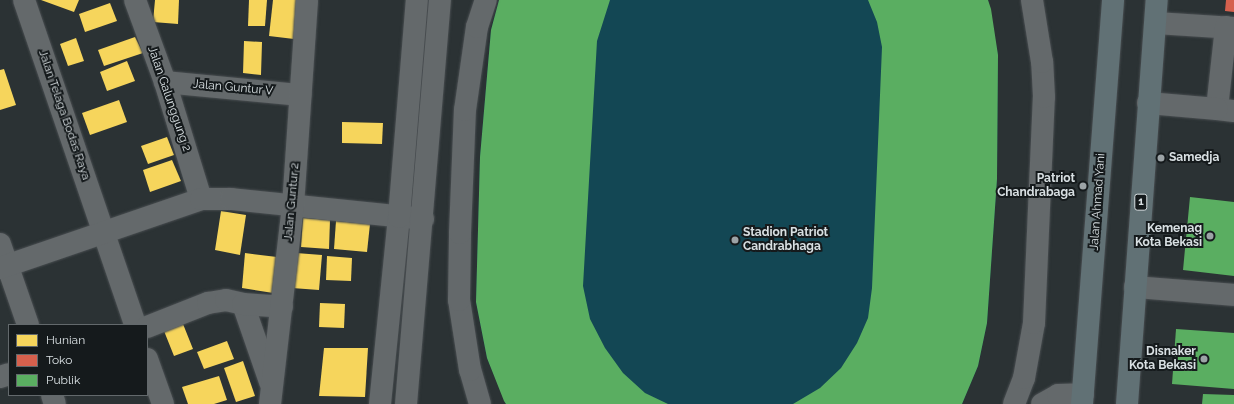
<!DOCTYPE html>
<html>
<head>
<meta charset="utf-8">
<style>
	body { margin:0 }
	#map { position:relative; width:1234px; height:404px; overflow:hidden; background:#2b3234; font-family:Raleway,sans-serif }
	div>[style] { position:absolute }
	[style*='--x'] { left:calc(var(--x)*1px); top:calc(var(--y)*1px); width:calc(var(--w)*1px); rotate:calc(var(--a)*1deg) }
	.green>* { inset:0; background:#134754 }
	.homes>* { inset:0; background:#f6d55c }
	.shops>* { inset:0; background:#d6604d }
	.public>* { inset:0; background:#5aae61 }
	.roads { filter:drop-shadow(0 0 1px #484d50) drop-shadow(0 0 1px #484d50) }
	.minor>* { height:22px; margin:-11px; padding:0 11px; transform-origin:11px; border-radius:11px; background:#64696b }
	.highway>* { height:22px; margin:-11px; padding:0 11px; transform-origin:11px; border-radius:11px; background:#617175 }
	.dots>* { width:11px; height:11px; translate:-50% -50%; box-sizing:border-box; border:2px solid #151a1c; border-radius:50% }
	span { translate:-50% -50%; white-space:nowrap; text-align:center; line-height:1.15; -webkit-text-stroke:4px #151a1c; paint-order:stroke }
	.shield-label span { padding:1px 3px; background:#151a1c; border:1px solid; border-radius:3px; -webkit-text-stroke-width:0 }
	.shield-label { font-size:11px; color:#d9e0e3; font-weight:700 }
	.street-label { font-size:12px; color:#d9e0e3 }
	.poi-label { font-size:12px; color:#d9e0e3; font-weight:700 }
	.left { translate:0 -50%; text-align:left }
	.right { translate:-100% -50%; text-align:right }
	.legend { position:absolute; left:8px; top:324px; width:140px; height:72px; box-sizing:border-box; background:#151a1c; border:1px solid #63696c; margin:0; padding:5px 7px; list-style:none; font-size:12px; color:#d9e0e3 }
	.legend li { display:flex; align-items:center; gap:8px; height:20px }
	.legend b { width:20px; border:1px solid #63696c }
</style>
</head>
<body>
<div id="map">
	<div class="green">
		<div style="clip-path:polygon(499px 0,988px 0,998px 55px,997px 179px,987px 323px,978px 366px,962px 404px,506px 404px,487px 358px,476px 302px,480px 157px,491px 30px)"></div>
	</div>
	<div class="homes">
		<div style="clip-path:polygon(41px 0,79px 0,74px 12px)"></div>
		<div style="clip-path:polygon(155px 0,179px 0,178px 24px,153px 22px)"></div>
		<div style="clip-path:polygon(249px 0,267px 0,265px 26px,248px 26px)"></div>
		<div style="clip-path:polygon(273px 0,297px 0,294px 39px,269px 36px)"></div>
		<div style="clip-path:polygon(110px 3px,117px 21px,85px 32px,79px 14px)"></div>
		<div style="clip-path:polygon(135px 37px,143px 53px,104px 66px,98px 50px)"></div>
		<div style="clip-path:polygon(76px 38px,84px 61px,68px 66px,60px 44px)"></div>
		<div style="clip-path:polygon(244px 41px,262px 42px,261px 75px,243px 73px)"></div>
		<div style="clip-path:polygon(127px 61px,135px 81px,107px 91px,100px 72px)"></div>
		<div style="clip-path:polygon(4px 69px,16px 105px,0 110px,0 70px)"></div>
		<div style="clip-path:polygon(119px 100px,127px 122px,90px 135px,82px 113px)"></div>
		<div style="clip-path:polygon(342px 122px,383px 123px,382px 144px,342px 143px)"></div>
		<div style="clip-path:polygon(167px 137px,174px 155px,148px 164px,141px 146px)"></div>
		<div style="clip-path:polygon(172px 160px,181px 181px,150px 192px,143px 170px)"></div>
		<div style="clip-path:polygon(221px 211px,246px 215px,240px 255px,215px 250px)"></div>
		<div style="clip-path:polygon(303px 218px,330px 220px,329px 249px,301px 247px)"></div>
		<div style="clip-path:polygon(336px 221px,370px 224px,367px 252px,334px 249px)"></div>
		<div style="clip-path:polygon(245px 253px,277px 257px,273px 293px,242px 288px)"></div>
		<div style="clip-path:polygon(296px 253px,322px 255px,319px 290px,292px 288px)"></div>
		<div style="clip-path:polygon(327px 256px,352px 258px,351px 281px,326px 280px)"></div>
		<div style="clip-path:polygon(320px 303px,345px 304px,344px 328px,319px 327px)"></div>
		<div style="clip-path:polygon(181px 319px,193px 349px,174px 356px,162px 326px)"></div>
		<div style="clip-path:polygon(227px 341px,234px 359px,204px 369px,197px 352px)"></div>
		<div style="clip-path:polygon(324px 348px,368px 348px,365px 397px,319px 396px)"></div>
		<div style="clip-path:polygon(243px 361px,255px 396px,236px 402px,224px 368px)"></div>
		<div style="clip-path:polygon(219px 376px,227px 400px,214px 404px,188px 404px,182px 387px)"></div>
	</div>
	<div class="shops">
		<div style="clip-path:polygon(1226px 0,1234px 0,1234px 12px,1225px 11px)"></div>
	</div>
	<div class="public">
		<div style="clip-path:polygon(499px 0,610px 0,597px 41px,583px 286px,590px 319px,605px 348px,623px 373px,645px 393px,668px 404px,506px 404px,504px 401px,487px 358px,476px 302px,480px 157px,491px 30px)"></div>
		<div style="clip-path:polygon(868px 0,988px 0,991px 9px,998px 55px,997px 179px,987px 323px,978px 366px,962px 404px,793px 404px,820px 388px,841px 368px,857px 343px,868px 318px,872px 288px,882px 47px,877px 22px)"></div>
		<div style="clip-path:polygon(1190px 197px,1234px 202px,1234px 276px,1183px 270px)"></div>
		<div style="clip-path:polygon(1176px 329px,1234px 333px,1234px 389px,1172px 384px)"></div>
		<div style="clip-path:polygon(1203px 394px,1234px 395px,1234px 404px,1202px 404px)"></div>
	</div>
	<div class="roads">
		<div class="minor">
			<div style="--x:24;--y:0;--w:343;--a:71.1"></div>
			<div style="--x:135;--y:0;--w:87;--a:69.9"></div>
			<div style="--x:165;--y:82;--w:122;--a:72.9"></div>
			<div style="--x:1156;--y:23;--w:78;--a:3.7"></div>
			<div style="--x:1226;--y:27;--w:82;--a:96.3"></div>
			<div style="--x:1217;--y:109;--w:17;--a:7"></div>
			<div style="--x:165;--y:82;--w:136;--a:5.5"></div>
			<div style="--x:1148;--y:103;--w:69;--a:5"></div>
			<div style="--x:0;--y:244;--w:86;--a:70.9"></div>
			<div style="--x:0;--y:268;--w:213;--a:-18.9"></div>
			<div style="--x:201;--y:199;--w:30;--a:0"></div>
			<div style="--x:231;--y:199;--w:193;--a:5.9"></div>
			<div style="--x:1135;--y:287;--w:99;--a:4.6"></div>
			<div style="--x:243;--y:304;--w:83;--a:70.9"></div>
			<div style="--x:147;--y:327;--w:66;--a:-21.5"></div>
			<div style="--x:208;--y:303;--w:18;--a:-9"></div>
			<div style="--x:226;--y:300;--w:17;--a:13"></div>
			<div style="--x:243;--y:304;--w:39;--a:4"></div>
			<div style="--x:147;--y:359;--w:48;--a:70.4"></div>
			<div style="--x:0;--y:377;--w:9;--a:-18"></div>
			<div style="--x:52;--y:395;--w:9;--a:72"></div>
			<div style="--x:270;--y:404;--w:199;--a:-83.4"></div>
			<div style="--x:293;--y:206;--w:206;--a:-86.1"></div>
			<div style="--x:380;--y:404;--w:188;--a:-84.2"></div>
			<div style="--x:399;--y:217;--w:218;--a:-85.3"></div>
			<div style="--x:406;--y:404;--w:405;--a:-85.2"></div>
			<div style="--x:480;--y:404;--w:35;--a:-106"></div>
			<div style="--x:470;--y:370;--w:71;--a:-98.9"></div>
			<div style="--x:459;--y:300;--w:67;--a:-89.1"></div>
			<div style="--x:460;--y:233;--w:123;--a:-87.7"></div>
			<div style="--x:465;--y:110;--w:84;--a:-81.8"></div>
			<div style="--x:477;--y:27;--w:28;--a:-72"></div>
			<div style="--x:1014;--y:404;--w:28;--a:-69"></div>
			<div style="--x:1024;--y:378;--w:56;--a:-79.7"></div>
			<div style="--x:1034;--y:323;--w:226;--a:-87.5"></div>
			<div style="--x:1044;--y:97;--w:35;--a:-93"></div>
			<div style="--x:1042;--y:62;--w:63;--a:-99.2"></div>
			<div style="--x:1042;--y:404;--w:18;--a:-29"></div>
			<div style="--x:1058;--y:395;--w:25;--a:-2"></div>
		</div>
		<div class="highway">
			<div style="--x:1082;--y:404;--w:405;--a:-85.6"></div>
			<div style="--x:1127;--y:404;--w:405;--a:-85.8"></div>
		</div>
	</div>
	<div class="dots">
		<div style="left:1161px;top:158px;background:#9ca3a6"></div>
		<div style="left:1083px;top:186px;background:#9ca3a6"></div>
		<div style="left:1210px;top:236px;background:#9ca3a6"></div>
		<div style="left:735px;top:240px;background:#9ca3a6"></div>
		<div style="left:1204px;top:359px;background:#9ca3a6"></div>
	</div>
	<div class="shield-label">
		<span style="left:1141px;top:202px">1</span>
	</div>
	<div class="street-label">
		<span style="left:233px;top:88px;rotate:5deg">Jalan Guntur V</span>
		<span style="left:169px;top:99px;rotate:71deg">Jalan Galunggung 2</span>
		<span style="left:64px;top:115px;rotate:71deg">Jalan Telaga Bodas Raya</span>
		<span style="left:292px;top:202px;rotate:-85deg">Jalan Guntur 2</span>
		<span style="left:1098px;top:202px;rotate:-86deg">Jalan Ahmad Yani</span>
	</div>
	<div class="poi-label">
		<span class="left" style="left:1169px;top:158px">Samedja</span>
		<span class="right" style="left:1075px;top:186px">Patriot<br>Chandrabaga</span>
		<span class="right" style="left:1202px;top:236px">Kemenag<br>Kota Bekasi</span>
		<span class="left" style="left:743px;top:240px">Stadion Patriot<br>Candrabhaga</span>
		<span class="right" style="left:1196px;top:359px">Disnaker<br>Kota Bekasi</span>
	</div>
	<ul class="legend">
	<li><b style="height:11px;background:#f6d55c"></b>Hunian</li>
	<li><b style="height:11px;background:#d6604d"></b>Toko</li>
	<li><b style="height:11px;background:#5aae61"></b>Publik</li>
	</ul>
</div>
</body>
</html>
